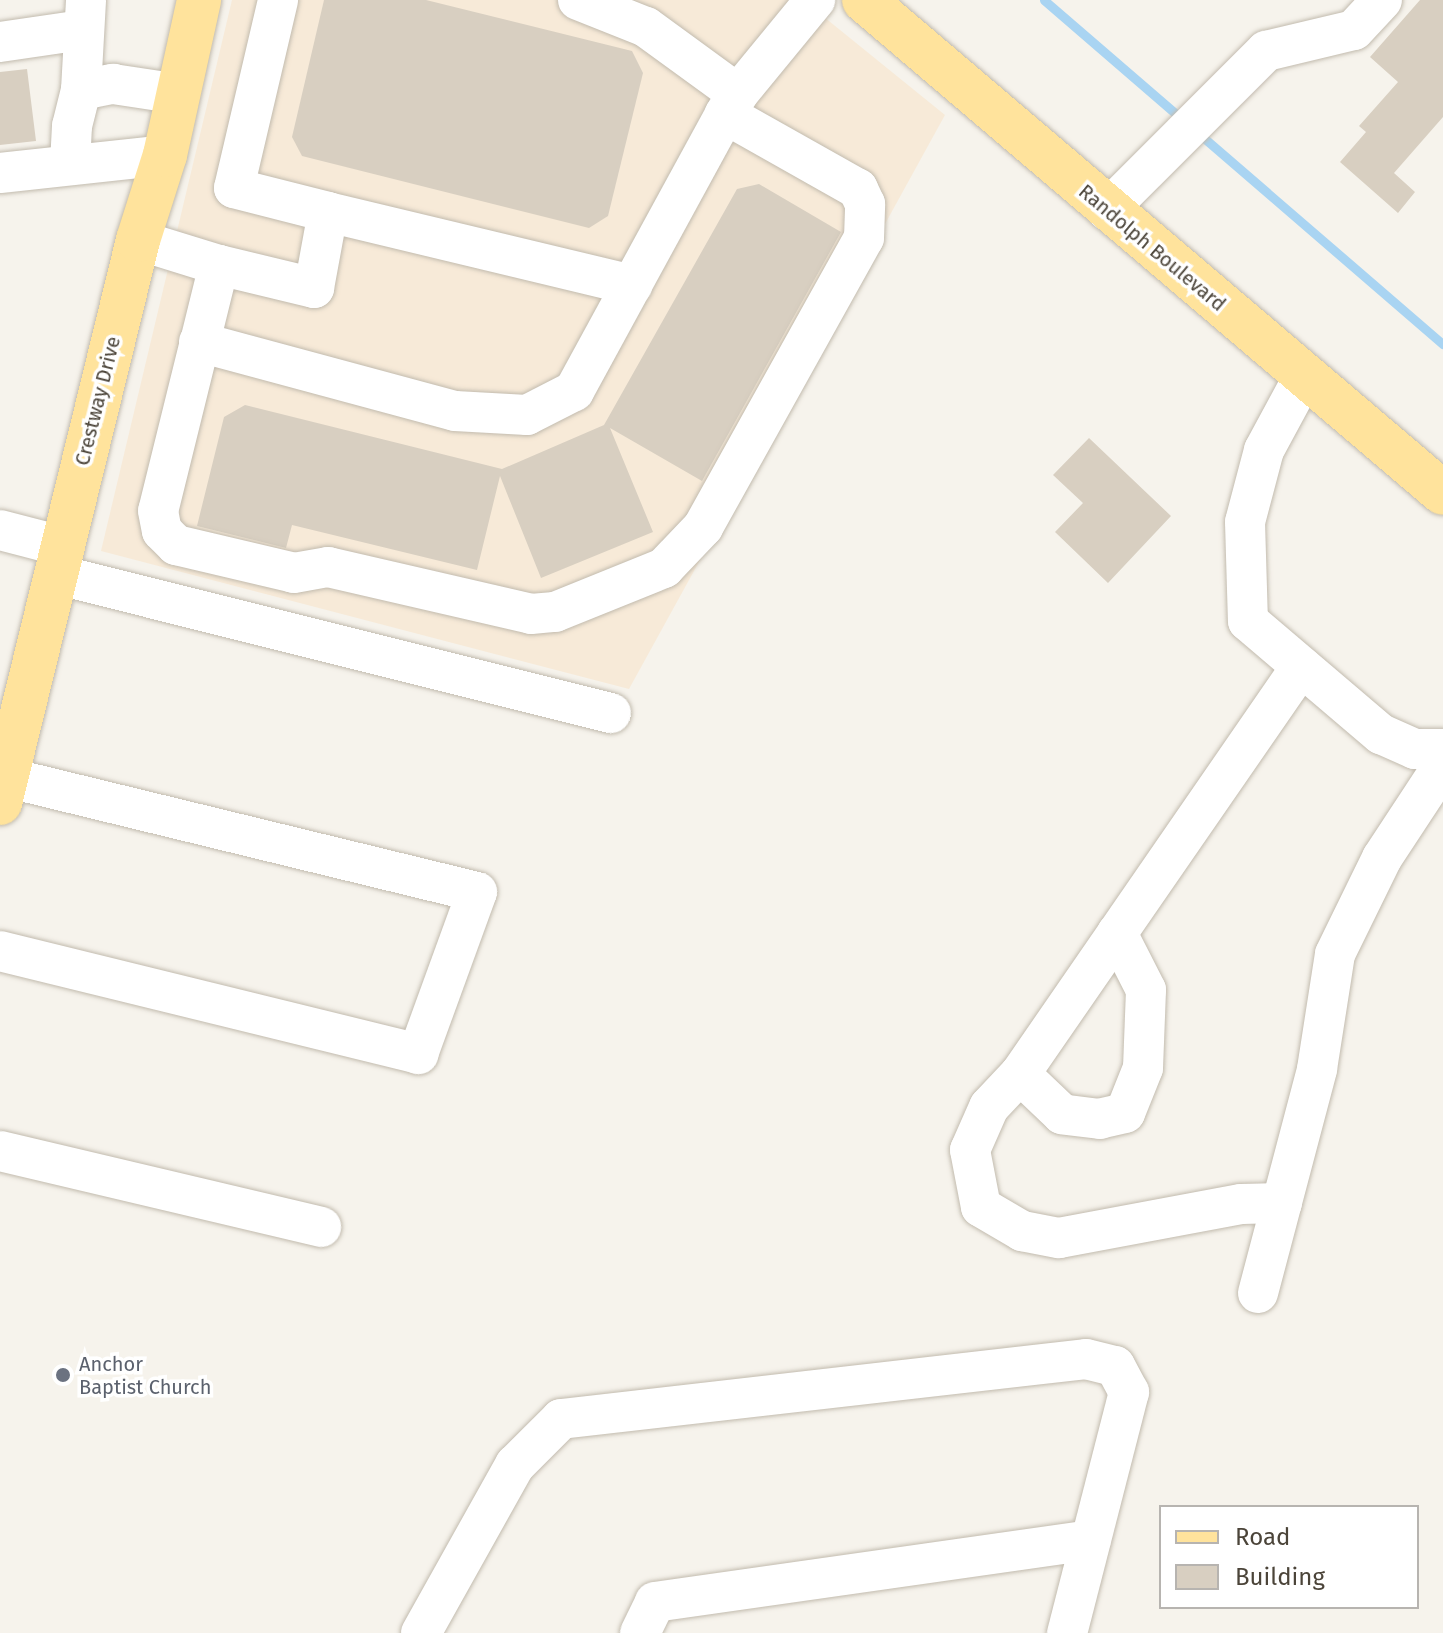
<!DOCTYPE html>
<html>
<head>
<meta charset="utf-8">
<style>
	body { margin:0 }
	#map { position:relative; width:1443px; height:1633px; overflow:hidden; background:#f6f3ec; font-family:"Fira Sans",sans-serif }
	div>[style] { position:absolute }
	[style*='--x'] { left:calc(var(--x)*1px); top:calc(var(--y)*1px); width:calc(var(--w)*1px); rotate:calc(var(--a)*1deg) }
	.commercial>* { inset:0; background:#f7ead8 }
	.stream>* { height:9px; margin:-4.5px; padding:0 4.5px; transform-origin:4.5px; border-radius:4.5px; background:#a9d4f2 }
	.building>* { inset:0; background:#d8cfc1 }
	.roads { filter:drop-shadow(0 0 2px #c2bbae) drop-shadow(0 0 2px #c2bbae) }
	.minor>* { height:40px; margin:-20px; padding:0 20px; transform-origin:20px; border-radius:20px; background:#fff }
	.major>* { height:44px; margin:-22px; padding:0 22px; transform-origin:22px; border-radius:22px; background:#ffe39c }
	.dots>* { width:22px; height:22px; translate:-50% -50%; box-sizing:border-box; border:4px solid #fff; border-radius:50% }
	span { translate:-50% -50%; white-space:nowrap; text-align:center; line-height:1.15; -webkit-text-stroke:7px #fff; paint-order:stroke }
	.street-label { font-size:20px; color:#4b4439 }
	.worship-label { font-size:20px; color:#5b616d }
	.left { translate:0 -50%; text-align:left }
	.legend { position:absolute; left:1159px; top:1505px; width:260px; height:104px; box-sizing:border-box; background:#fff; border:2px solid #b7b4b0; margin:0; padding:10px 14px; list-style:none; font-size:24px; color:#4b4439 }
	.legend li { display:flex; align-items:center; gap:16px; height:40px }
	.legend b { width:40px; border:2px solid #b7b4b0 }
</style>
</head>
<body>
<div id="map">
	<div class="commercial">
		<div style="clip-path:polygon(232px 0,803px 0,945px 115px,629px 689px,101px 551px)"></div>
	</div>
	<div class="stream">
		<div style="--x:1044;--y:0;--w:184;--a:40.8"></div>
		<div style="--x:1197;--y:132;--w:325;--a:40.8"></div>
	</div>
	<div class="building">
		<div style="clip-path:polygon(324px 0,426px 0,632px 51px,643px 73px,608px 216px,589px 228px,302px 156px,292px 137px)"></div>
		<div style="clip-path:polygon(1420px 0,1443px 0,1443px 117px,1394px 173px,1415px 192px,1398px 213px,1340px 162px,1366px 132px,1359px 126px,1398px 82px,1370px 57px)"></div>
		<div style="clip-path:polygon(27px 69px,36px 141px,0 145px,0 72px)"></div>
		<div style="clip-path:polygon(759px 184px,841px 232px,702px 481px,610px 428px,653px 532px,541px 578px,500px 476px,477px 570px,292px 525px,286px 548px,197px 526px,224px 417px,245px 405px,502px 469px,604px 425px,737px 189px)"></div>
		<div style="clip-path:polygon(1089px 438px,1171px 516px,1108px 583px,1055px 532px,1083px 503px,1053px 475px)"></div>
	</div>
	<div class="roads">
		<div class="minor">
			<div style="--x:578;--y:0;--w:73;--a:21.7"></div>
			<div style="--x:646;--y:27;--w:114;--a:36.1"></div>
			<div style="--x:0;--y:42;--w:83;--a:-8.3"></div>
			<div style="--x:81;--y:90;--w:90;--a:-86.8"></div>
			<div style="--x:70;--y:164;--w:38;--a:-87"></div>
			<div style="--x:72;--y:126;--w:37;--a:-76"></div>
			<div style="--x:81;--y:90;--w:33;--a:-11"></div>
			<div style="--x:113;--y:84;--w:67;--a:8.6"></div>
			<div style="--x:0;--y:173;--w:166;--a:-6.2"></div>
			<div style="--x:1107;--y:210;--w:225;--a:-45"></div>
			<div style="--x:1266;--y:51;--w:90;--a:-13.4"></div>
			<div style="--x:1354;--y:30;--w:41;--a:-47"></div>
			<div style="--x:328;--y:212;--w:313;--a:13.5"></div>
			<div style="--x:138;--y:240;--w:85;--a:17.2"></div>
			<div style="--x:219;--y:265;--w:253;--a:103.9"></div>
			<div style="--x:158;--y:511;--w:20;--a:79"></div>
			<div style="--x:162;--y:531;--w:20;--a:45"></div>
			<div style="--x:176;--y:545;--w:121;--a:13.3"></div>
			<div style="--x:294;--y:573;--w:35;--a:-10"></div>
			<div style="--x:328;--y:567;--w:208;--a:13"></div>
			<div style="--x:531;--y:614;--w:24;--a:-5"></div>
			<div style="--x:555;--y:612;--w:118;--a:-22"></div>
			<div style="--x:664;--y:568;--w:57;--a:-46.4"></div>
			<div style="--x:703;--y:527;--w:331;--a:-60.9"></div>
			<div style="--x:864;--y:238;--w:34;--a:-88"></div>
			<div style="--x:865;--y:204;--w:17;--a:-115"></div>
			<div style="--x:858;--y:189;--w:153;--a:-150.6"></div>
			<div style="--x:219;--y:265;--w:98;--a:13.6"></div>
			<div style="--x:314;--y:288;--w:77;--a:-79.6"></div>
			<div style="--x:328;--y:212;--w:97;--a:-165.7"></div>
			<div style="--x:234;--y:188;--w:193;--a:-76.8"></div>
			<div style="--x:199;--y:342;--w:265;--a:15.1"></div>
			<div style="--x:455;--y:411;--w:72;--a:3.2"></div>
			<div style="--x:527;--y:415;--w:53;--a:-27.1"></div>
			<div style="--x:574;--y:391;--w:330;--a:-61.4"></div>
			<div style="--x:732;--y:101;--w:131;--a:-50.6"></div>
			<div style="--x:1304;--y:376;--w:84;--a:118.4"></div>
			<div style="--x:1264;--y:450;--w:74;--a:104.8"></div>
			<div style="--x:1245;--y:522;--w:99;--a:88.3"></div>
			<div style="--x:1248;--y:621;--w:175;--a:40.4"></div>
			<div style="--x:1381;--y:734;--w:37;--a:24"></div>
			<div style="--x:1415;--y:749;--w:28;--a:0"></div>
			<div style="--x:0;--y:530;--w:64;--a:14.5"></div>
			<div style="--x:55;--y:574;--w:573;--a:14.04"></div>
			<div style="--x:1117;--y:933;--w:64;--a:63"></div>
			<div style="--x:1146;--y:990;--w:78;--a:92.2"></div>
			<div style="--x:1143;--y:1068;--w:48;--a:111.8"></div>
			<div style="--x:1125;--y:1113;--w:26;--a:167"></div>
			<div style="--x:1100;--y:1119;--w:38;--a:-173"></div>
			<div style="--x:1062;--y:1114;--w:58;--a:-136.4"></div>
			<div style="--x:1020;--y:1074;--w:495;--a:-55.4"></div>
			<div style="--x:0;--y:951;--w:431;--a:13.8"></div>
			<div style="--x:418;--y:1054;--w:172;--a:-70"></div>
			<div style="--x:477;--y:892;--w:485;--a:-166.3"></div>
			<div style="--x:1020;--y:1074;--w:45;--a:133.2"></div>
			<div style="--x:989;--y:1107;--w:47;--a:113.8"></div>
			<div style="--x:970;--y:1150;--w:58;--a:79.1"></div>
			<div style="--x:981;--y:1207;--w:48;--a:30.3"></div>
			<div style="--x:1022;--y:1231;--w:38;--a:11"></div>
			<div style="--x:1059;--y:1238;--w:185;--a:-10.6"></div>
			<div style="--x:1241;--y:1204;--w:41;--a:-1.4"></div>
			<div style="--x:0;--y:1151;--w:330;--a:13.3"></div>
			<div style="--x:1258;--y:1293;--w:232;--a:-75.2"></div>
			<div style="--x:1317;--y:1069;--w:116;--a:-81.1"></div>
			<div style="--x:1335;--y:954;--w:107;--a:-63.9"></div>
			<div style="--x:1382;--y:858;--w:111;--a:-56.7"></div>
			<div style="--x:421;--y:1633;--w:193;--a:-60.8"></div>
			<div style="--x:515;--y:1465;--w:65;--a:-45"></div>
			<div style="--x:561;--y:1419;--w:528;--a:-6.52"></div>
			<div style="--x:1086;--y:1359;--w:30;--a:14"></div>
			<div style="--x:1115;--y:1366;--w:30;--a:62"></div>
			<div style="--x:1129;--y:1392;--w:249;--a:104.4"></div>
			<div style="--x:640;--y:1633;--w:34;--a:-64"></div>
			<div style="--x:655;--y:1602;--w:440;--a:-8.1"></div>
		</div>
		<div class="major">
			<div style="--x:864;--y:0;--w:760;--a:40.41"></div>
			<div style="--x:0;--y:803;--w:580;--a:-76.23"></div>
			<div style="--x:138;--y:240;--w:89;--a:-72.4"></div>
			<div style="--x:165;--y:155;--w:159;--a:-77.6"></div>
		</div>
	</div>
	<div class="dots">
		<div style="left:63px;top:1375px;background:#6b7280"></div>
	</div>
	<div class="street-label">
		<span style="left:1152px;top:248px;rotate:40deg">Randolph Boulevard</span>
		<span style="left:98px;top:401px;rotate:-76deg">Crestway Drive</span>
	</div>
	<div class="worship-label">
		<span class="left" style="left:79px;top:1376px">Anchor<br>Baptist Church</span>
	</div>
	<ul class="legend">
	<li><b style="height:10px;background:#ffe39c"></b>Road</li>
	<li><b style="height:22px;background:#d8cfc1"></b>Building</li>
	</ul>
</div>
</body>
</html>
